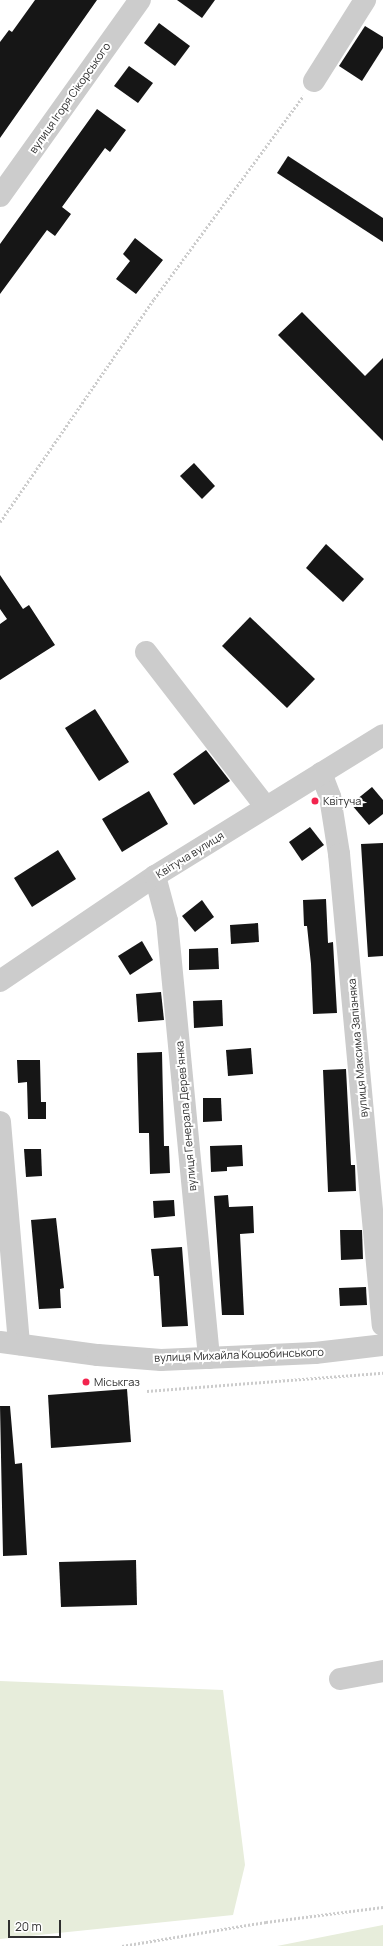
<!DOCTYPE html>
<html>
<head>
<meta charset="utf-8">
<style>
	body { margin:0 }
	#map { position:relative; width:383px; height:1946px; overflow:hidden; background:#fff; font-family:Manrope,sans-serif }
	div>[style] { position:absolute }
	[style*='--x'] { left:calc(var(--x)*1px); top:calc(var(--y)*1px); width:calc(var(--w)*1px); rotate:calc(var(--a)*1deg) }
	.green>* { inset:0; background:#e7eddb }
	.building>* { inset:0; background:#161616 }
	.path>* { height:2.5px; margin-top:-1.25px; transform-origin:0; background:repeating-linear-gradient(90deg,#ccc 0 2px,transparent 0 4px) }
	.minor>* { height:22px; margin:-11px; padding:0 11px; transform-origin:11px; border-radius:11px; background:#ccc }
	.dots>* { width:11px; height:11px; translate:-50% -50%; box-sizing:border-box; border:2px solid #fff; border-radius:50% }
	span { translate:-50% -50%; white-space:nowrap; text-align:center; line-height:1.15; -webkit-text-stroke:4px #fff; paint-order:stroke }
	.street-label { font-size:11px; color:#2f2f2f }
	.poi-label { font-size:11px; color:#2f2f2f }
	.left { translate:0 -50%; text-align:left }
	.scale { position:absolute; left:8px; top:1920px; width:53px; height:18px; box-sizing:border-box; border:2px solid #2f2f2f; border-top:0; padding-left:5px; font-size:12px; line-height:14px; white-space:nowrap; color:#2f2f2f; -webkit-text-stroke:3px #fff; paint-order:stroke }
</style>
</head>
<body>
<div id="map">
	<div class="green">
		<div style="clip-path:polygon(0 1681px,223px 1690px,245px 1865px,233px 1915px,0 1939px)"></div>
		<div style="clip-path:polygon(383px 1925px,383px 1946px,277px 1946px)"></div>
	</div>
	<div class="building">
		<div style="clip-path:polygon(35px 0,97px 0,0 138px,0 42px,9px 30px,12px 32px)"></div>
		<div style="clip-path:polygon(177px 0,215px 0,202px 18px)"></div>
		<div style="clip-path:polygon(159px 23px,190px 46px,175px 66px,144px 43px)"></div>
		<div style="clip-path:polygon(365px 26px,383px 37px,383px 48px,362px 81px,339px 66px)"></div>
		<div style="clip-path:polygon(129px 66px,153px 83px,138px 103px,114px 86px)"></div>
		<div style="clip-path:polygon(97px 109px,126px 130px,110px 152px,105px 148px,62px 207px,71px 214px,55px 236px,47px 230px,0 294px,0 244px)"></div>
		<div style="clip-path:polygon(288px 156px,383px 218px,383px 242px,277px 173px)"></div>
		<div style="clip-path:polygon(135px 238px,163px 260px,136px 294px,116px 279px,130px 261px,123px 254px)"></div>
		<div style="clip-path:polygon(302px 312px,365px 376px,383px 358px,383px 441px,278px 335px)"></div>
		<div style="clip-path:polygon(194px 463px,215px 486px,202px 499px,180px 476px)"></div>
		<div style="clip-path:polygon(326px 544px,364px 579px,343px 602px,306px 568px)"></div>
		<div style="clip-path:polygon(0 575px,23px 609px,29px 605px,55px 645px,0 680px,0 624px,7px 619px,0 609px)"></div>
		<div style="clip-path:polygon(250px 617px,315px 679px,287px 708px,222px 646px)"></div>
		<div style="clip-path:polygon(95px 709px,129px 762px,99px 781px,65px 728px)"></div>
		<div style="clip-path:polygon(206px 750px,230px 781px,194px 805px,173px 774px)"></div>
		<div style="clip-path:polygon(372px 787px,383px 800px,383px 814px,369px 825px,351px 804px)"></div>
		<div style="clip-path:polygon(149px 791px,168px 824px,122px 852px,102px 819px)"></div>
		<div style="clip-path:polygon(310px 827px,324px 845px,302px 861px,289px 842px)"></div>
		<div style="clip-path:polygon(383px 843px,383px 956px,368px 957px,361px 844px)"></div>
		<div style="clip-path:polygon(58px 850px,76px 879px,32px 907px,14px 878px)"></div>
		<div style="clip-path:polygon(326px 899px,328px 943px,333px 942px,337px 1013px,313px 1014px,311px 964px,307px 926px,304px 926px,303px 900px)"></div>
		<div style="clip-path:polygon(202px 900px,214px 917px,195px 932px,182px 916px)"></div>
		<div style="clip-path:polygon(258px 923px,259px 942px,231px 944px,230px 925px)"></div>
		<div style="clip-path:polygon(142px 941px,153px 960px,130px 975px,118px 956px)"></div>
		<div style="clip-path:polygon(218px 948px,219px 969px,189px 970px,189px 949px)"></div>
		<div style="clip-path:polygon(161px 992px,164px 1020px,138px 1022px,136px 994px)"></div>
		<div style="clip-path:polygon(222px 1000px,223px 1026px,194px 1028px,193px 1001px)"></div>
		<div style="clip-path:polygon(251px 1048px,253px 1074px,228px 1076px,226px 1050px)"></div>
		<div style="clip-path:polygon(162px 1052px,164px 1146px,169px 1146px,170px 1173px,150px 1174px,149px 1133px,139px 1133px,137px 1053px)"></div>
		<div style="clip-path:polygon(17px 1060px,40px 1060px,41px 1102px,46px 1102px,46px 1119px,28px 1119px,27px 1082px,18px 1083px)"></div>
		<div style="clip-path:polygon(346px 1069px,351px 1165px,355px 1165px,356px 1191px,328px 1192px,323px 1070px)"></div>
		<div style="clip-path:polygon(203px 1098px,221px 1098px,222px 1121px,203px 1122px)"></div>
		<div style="clip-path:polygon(242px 1145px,243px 1166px,227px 1167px,227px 1171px,211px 1172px,210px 1146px)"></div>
		<div style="clip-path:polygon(24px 1149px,41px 1149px,42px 1176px,26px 1177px)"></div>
		<div style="clip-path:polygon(228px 1195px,229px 1207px,253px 1206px,254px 1233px,240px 1234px,244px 1315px,222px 1315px,214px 1196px)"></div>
		<div style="clip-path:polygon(174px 1200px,175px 1216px,154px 1218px,153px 1201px)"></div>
		<div style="clip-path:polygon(56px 1218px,64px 1288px,60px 1289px,61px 1308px,39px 1309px,31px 1220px)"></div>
		<div style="clip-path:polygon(340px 1230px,362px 1230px,363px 1259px,341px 1260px)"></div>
		<div style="clip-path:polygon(182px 1247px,188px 1326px,162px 1327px,159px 1276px,154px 1276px,151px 1249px)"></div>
		<div style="clip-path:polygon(366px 1287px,367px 1305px,340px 1306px,339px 1288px)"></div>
		<div style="clip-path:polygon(127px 1389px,131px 1442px,51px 1448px,48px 1395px)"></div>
		<div style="clip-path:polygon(0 1406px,10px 1406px,15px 1464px,22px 1463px,27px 1555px,3px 1556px)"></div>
		<div style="clip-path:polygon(136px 1560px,137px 1605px,61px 1607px,59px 1562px)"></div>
	</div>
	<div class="path">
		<div style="--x:0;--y:522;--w:271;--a:-55.4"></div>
		<div style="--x:154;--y:299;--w:252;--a:-53.7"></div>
		<div style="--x:147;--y:1391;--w:237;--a:-4.4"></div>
		<div style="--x:122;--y:1946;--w:146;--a:-9.5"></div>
		<div style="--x:266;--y:1922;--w:118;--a:-7.3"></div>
	</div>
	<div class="minor">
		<div style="--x:314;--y:81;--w:96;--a:-57.8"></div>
		<div style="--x:0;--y:196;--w:241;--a:-54.5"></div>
		<div style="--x:146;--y:652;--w:196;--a:52.3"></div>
		<div style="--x:321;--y:773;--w:26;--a:69"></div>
		<div style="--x:330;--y:797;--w:58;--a:81"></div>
		<div style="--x:339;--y:854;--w:473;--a:84.7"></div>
		<div style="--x:155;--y:876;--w:47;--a:75.1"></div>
		<div style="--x:167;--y:921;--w:439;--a:84.5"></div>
		<div style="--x:0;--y:981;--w:187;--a:-34.1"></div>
		<div style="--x:155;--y:876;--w:268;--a:-31.7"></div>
		<div style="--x:0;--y:1122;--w:223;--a:85.1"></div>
		<div style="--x:0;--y:1342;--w:99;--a:7.6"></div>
		<div style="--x:98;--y:1355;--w:63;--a:4.5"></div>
		<div style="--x:161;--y:1360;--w:154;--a:-2.6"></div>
		<div style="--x:315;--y:1353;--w:68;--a:-6.7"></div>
		<div style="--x:340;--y:1679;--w:44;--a:-10.5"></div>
	</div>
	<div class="dots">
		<div style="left:315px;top:801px;background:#f2244e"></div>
		<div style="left:86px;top:1382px;background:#f2244e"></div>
	</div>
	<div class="street-label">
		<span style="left:70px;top:98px;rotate:-55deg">вулиця Ігоря Сікорського</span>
		<span style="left:190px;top:855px;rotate:-32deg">Квітуча вулиця</span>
		<span style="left:358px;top:1048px;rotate:-95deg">вулиця Максима Залізняка</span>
		<span style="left:186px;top:1116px;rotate:-95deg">вулиця Генерала Деревʼянка</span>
		<span style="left:239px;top:1355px;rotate:-2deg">вулиця Михайла Коцюбинського</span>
	</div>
	<div class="poi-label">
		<span class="left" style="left:323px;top:801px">Квітуча</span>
		<span class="left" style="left:94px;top:1382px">Міськгаз</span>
	</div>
	<div class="scale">20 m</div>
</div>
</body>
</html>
